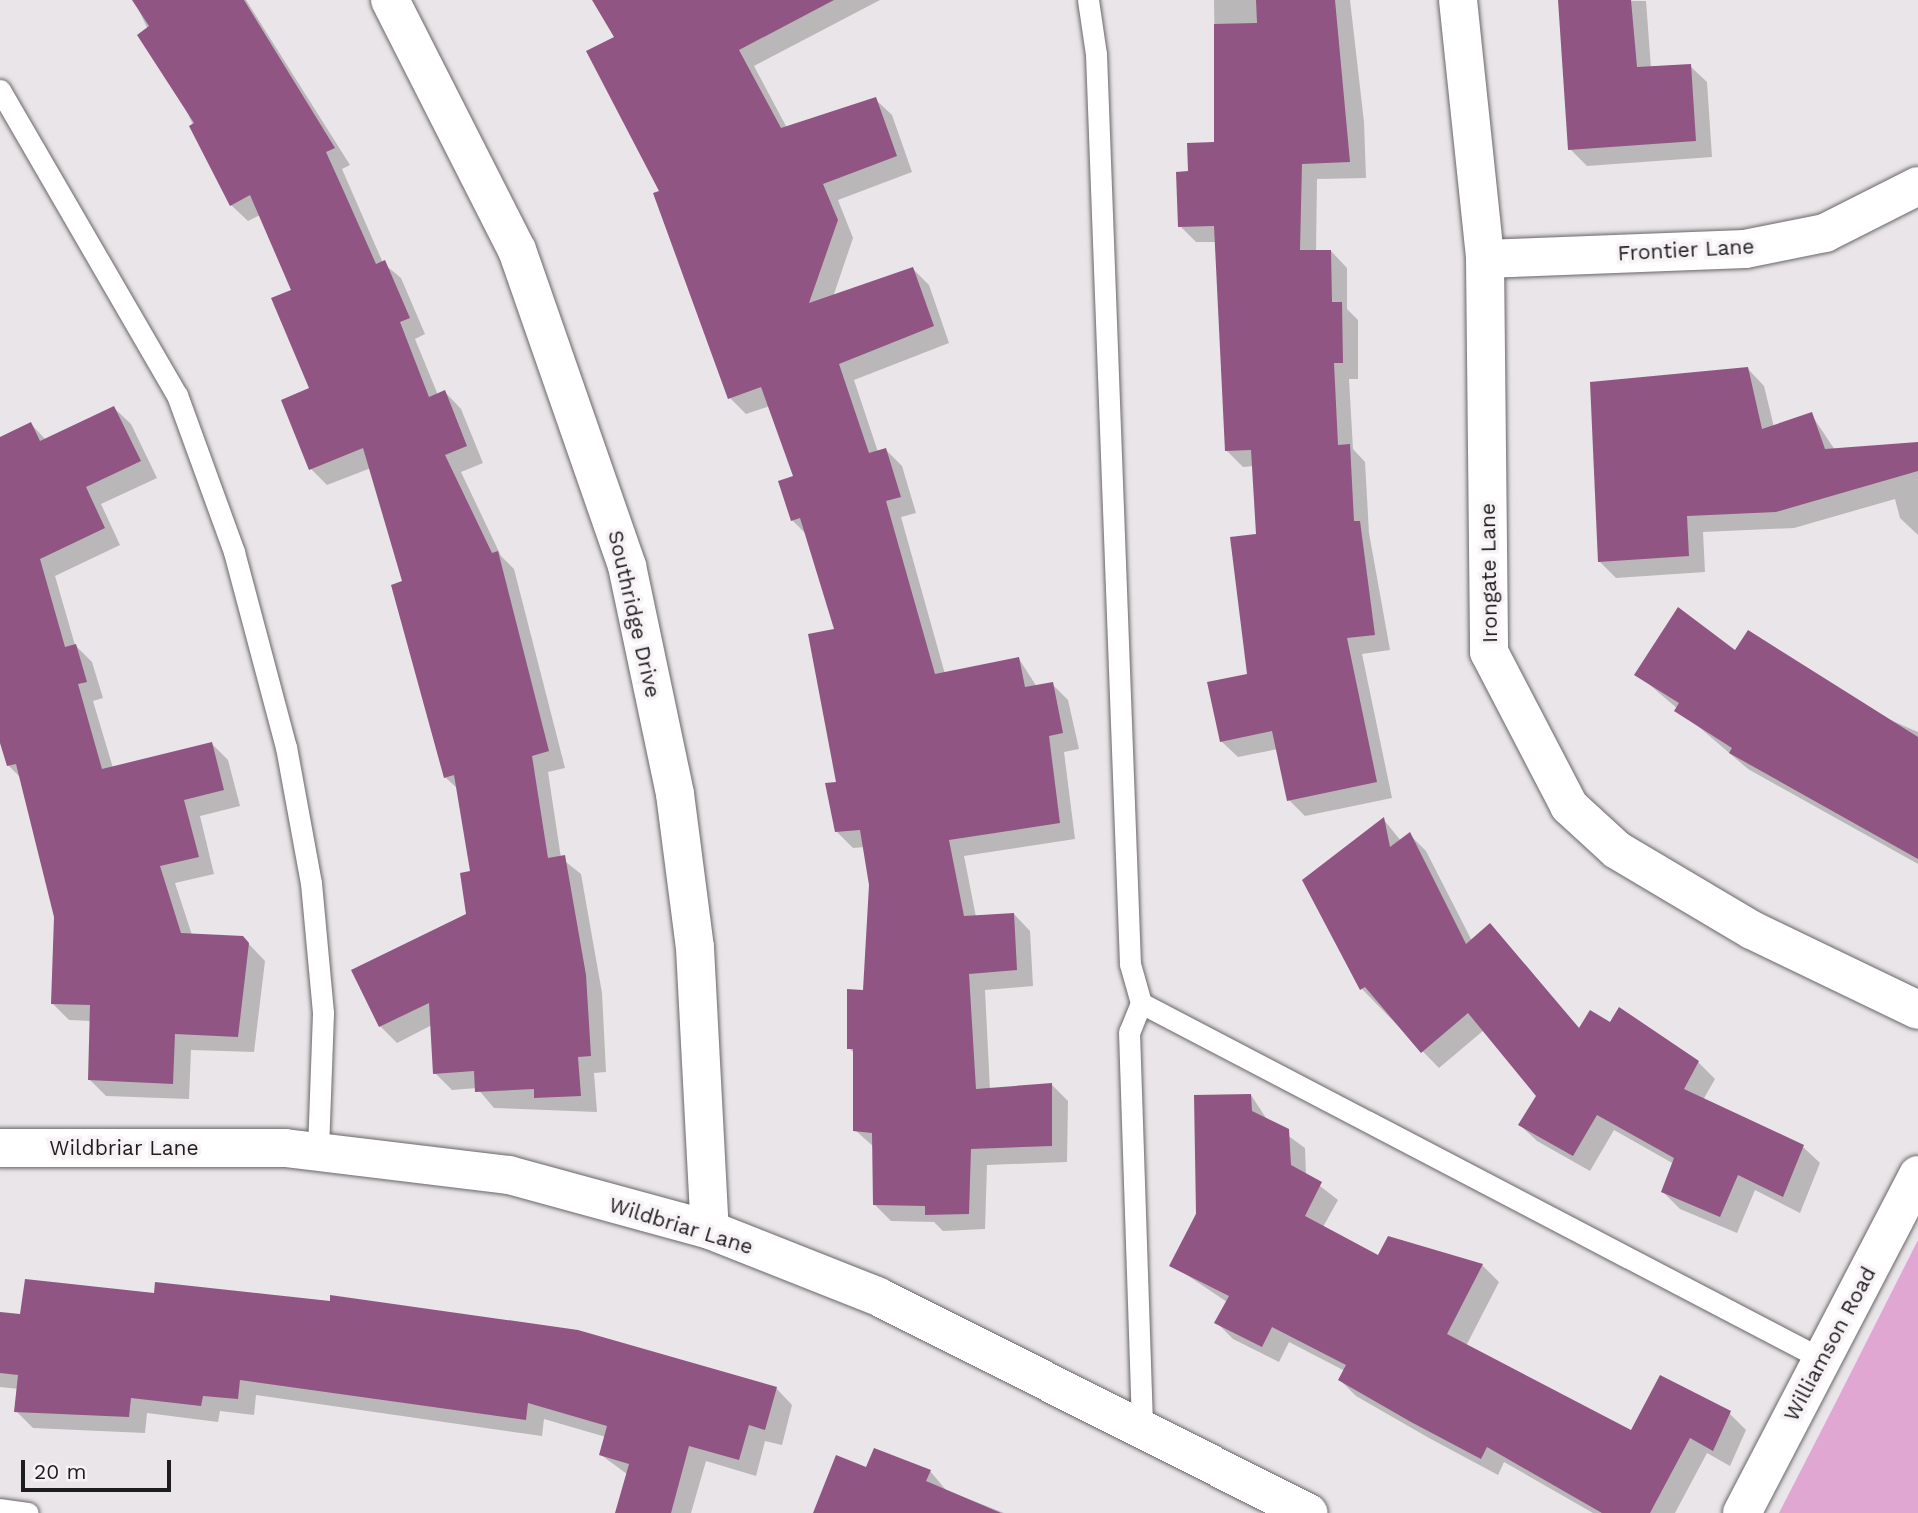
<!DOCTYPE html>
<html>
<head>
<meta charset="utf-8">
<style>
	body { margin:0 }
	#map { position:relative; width:1918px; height:1513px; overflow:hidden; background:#e9e5e8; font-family:"Work Sans",sans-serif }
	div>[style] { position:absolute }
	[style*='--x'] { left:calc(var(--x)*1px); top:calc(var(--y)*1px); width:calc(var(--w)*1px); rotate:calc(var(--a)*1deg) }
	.green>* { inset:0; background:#dfa7d2 }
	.shadow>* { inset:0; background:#0003 }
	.building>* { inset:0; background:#905583 }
	.roads { filter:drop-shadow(0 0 2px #6a6769) drop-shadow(0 0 2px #6a6769) }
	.lane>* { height:21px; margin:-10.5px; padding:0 10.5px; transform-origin:10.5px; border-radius:10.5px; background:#fff }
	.street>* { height:38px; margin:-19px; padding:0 19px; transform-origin:19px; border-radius:19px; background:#fff }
	.secondary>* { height:38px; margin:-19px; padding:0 19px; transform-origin:19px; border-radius:19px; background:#fff }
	span { translate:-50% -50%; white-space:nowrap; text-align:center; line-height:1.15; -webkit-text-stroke:7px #f6f2f5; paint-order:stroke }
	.street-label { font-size:21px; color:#1e1d1e }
	.scale { position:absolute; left:21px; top:1460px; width:150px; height:32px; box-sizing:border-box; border:4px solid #1e1d1e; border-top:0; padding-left:9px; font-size:21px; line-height:24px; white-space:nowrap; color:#1e1d1e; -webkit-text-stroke:5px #f6f2f5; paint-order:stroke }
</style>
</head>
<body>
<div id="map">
	<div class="green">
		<div style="clip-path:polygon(1918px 1240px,1918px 1513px,1779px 1513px,1835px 1404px)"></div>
	</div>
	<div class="shadow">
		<div style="clip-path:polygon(134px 0,246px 0,350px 165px,342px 169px,383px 263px,401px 278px,425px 334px,415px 339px,438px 395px,445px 392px,461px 409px,483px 463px,461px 472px,501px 556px,514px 569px,565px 768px,548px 772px,561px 858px,581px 874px,602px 993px,606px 1072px,594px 1073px,597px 1112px,494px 1108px,477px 1088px,452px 1090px,435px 1073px,432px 1025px,397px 1043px,380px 1026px,468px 915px,472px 873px,459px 790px,445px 777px,405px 582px,371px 468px,327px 485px,311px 469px,312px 389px,293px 290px,260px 215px,248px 221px,231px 205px)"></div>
		<div style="clip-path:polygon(594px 0,880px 0,754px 66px,787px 128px,875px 99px,892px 115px,912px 172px,838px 200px,853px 238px,833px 297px,913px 269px,929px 285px,949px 343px,854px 380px,878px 452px,886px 450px,902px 466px,916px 513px,901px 517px,945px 674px,1019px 659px,1037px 687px,1052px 684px,1068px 700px,1079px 749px,1064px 752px,1075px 839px,964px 856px,976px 917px,1014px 914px,1030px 931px,1033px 986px,985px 990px,990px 1090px,1052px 1085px,1068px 1101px,1067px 1162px,987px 1165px,985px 1229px,943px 1231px,934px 1222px,891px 1221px,875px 1205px,874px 1147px,855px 1130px,855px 1054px,849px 1048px,864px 992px,870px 885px,864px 847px,853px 848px,836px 831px,836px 630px,807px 535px,792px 520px,795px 477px,770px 406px,746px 414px,730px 398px,616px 38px)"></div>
		<div style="clip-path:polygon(1214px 0,1350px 0,1364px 122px,1366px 178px,1317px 179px,1316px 252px,1331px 251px,1347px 268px,1347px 309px,1358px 320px,1358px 379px,1349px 379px,1353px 449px,1365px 462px,1369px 533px,1390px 650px,1362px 654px,1392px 798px,1305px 816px,1289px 800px,1278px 749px,1238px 757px,1221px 741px,1249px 675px,1258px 535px,1254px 466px,1243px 467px,1226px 450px,1217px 242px,1196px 242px,1180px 226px,1190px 173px,1216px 144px)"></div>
		<div style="clip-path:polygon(1560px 0,1646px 1px,1651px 68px,1690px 66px,1707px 82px,1712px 157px,1587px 166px,1570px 149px)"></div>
		<div style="clip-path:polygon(1748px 369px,1764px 386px,1774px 427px,1811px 414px,1835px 450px,1918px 444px,1918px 535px,1900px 518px,1895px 499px,1794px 528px,1703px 532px,1705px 572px,1616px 578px,1599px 561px)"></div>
		<div style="clip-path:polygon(114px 408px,131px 424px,157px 478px,101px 504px,120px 545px,55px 576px,75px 645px,92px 662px,103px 698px,93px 701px,113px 768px,212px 744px,228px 760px,240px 806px,200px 816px,214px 874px,175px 883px,192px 935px,242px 937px,265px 961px,254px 1052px,191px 1050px,189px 1099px,106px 1096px,89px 1079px,92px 1021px,69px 1020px,52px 1003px,56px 917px,21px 778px,8px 765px,0 737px,0 439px,31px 424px,46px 440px)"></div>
		<div style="clip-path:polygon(1736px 653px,1918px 732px,1918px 864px,1748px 769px,1637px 674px)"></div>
		<div style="clip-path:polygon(1384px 820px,1401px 841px,1410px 835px,1426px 851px,1472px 941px,1490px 925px,1580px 1029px,1611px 1024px,1698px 1062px,1715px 1079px,1703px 1100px,1803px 1147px,1820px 1163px,1800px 1213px,1755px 1190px,1737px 1233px,1680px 1209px,1663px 1192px,1674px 1164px,1614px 1130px,1590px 1171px,1537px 1141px,1520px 1125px,1539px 1095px,1484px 1030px,1439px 1068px,1362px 989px)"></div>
		<div style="clip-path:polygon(1251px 1095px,1268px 1121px,1305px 1148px,1306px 1175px,1338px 1200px,1323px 1227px,1379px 1257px,1389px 1238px,1482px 1265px,1499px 1282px,1466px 1346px,1632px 1432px,1729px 1413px,1746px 1430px,1730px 1466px,1707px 1453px,1675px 1513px,1593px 1513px,1504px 1462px,1498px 1475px,1429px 1438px,1356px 1396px,1340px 1380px,1345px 1371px,1289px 1342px,1279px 1362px,1233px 1339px,1217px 1323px,1227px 1302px,1172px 1265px)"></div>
		<div style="clip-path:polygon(0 1313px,776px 1388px,792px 1405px,782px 1445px,765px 1441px,756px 1476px,706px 1461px,691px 1513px,616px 1513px,627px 1474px,601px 1455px,606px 1437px,544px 1419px,542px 1436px,256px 1395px,254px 1415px,220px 1411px,218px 1422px,147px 1413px,145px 1433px,33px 1428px,16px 1411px,19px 1389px,0 1387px)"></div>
		<div style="clip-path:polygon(867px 1469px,930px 1471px,946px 1490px,1004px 1513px,815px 1513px)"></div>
	</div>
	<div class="building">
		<div style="clip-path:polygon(132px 0,244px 0,335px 148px,326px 152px,345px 194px,376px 264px,385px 260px,410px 318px,400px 322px,429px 397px,445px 390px,467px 446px,445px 455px,492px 553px,498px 551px,549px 751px,532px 756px,548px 858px,565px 855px,586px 975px,591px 1056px,578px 1057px,581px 1096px,534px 1098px,534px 1089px,475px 1092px,474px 1071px,433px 1074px,429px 1003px,379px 1027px,351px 970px,466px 914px,460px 873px,470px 871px,454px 775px,444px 778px,391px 585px,402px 581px,363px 448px,309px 470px,281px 400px,309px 388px,271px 298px,291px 290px,250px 195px,230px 206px,189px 126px,194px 123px,137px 35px,149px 26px)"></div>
		<div style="clip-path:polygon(592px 0,834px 0,739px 50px,781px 128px,876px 97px,897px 156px,823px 184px,838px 220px,809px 303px,913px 267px,934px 326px,839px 364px,869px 453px,886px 448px,901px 497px,886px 501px,935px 674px,1019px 657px,1025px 687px,1053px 682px,1063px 733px,1049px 736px,1060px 823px,949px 840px,964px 916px,1014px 913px,1017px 970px,969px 974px,976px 1089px,1052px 1083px,1052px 1146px,971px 1149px,969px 1214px,925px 1215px,925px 1206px,873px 1205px,872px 1133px,853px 1131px,853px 1049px,847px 1049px,847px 989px,863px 990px,869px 885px,860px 830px,835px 832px,825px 783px,836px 782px,808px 634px,834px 629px,800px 518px,791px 521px,778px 481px,793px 476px,761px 387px,728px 399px,653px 193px,659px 191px,586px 51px,614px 37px)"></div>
		<div style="clip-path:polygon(1256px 0,1335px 0,1350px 162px,1302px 164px,1300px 250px,1331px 250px,1332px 302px,1342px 302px,1343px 363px,1334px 363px,1338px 445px,1350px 444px,1354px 521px,1360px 521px,1375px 635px,1347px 638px,1377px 782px,1287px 801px,1272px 731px,1220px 742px,1207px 682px,1247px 674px,1230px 537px,1256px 534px,1251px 450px,1225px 451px,1214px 226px,1178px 227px,1176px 172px,1188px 171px,1187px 143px,1214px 142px,1214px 24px,1257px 23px)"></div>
		<div style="clip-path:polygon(1558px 0,1631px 0,1637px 67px,1691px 64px,1696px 141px,1568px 150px)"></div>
		<div style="clip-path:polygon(1748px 367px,1762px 429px,1812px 412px,1825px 449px,1918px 442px,1918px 471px,1776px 512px,1687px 516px,1689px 556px,1598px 562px,1590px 382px)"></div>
		<div style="clip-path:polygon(114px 406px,141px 461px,86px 487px,105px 528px,40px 559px,65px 647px,76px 644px,87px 682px,78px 684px,102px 769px,212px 742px,224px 790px,184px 800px,199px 857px,160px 866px,181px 933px,243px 936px,249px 943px,238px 1037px,175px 1034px,173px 1084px,88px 1080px,90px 1005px,51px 1004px,54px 917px,16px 764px,7px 766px,0 743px,0 437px,31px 422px,40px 441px)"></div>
		<div style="clip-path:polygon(1678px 607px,1735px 650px,1748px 630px,1918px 737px,1918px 859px,1729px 753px,1732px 748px,1674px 711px,1679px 703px,1634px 675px)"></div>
		<div style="clip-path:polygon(1384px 817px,1390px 847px,1410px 832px,1466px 944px,1490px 923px,1579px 1028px,1590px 1010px,1610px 1022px,1619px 1007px,1699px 1061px,1684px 1089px,1804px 1145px,1783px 1197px,1738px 1175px,1720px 1217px,1661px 1192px,1674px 1158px,1597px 1115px,1573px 1156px,1518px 1125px,1536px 1096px,1468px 1013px,1421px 1053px,1365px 987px,1360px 990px,1302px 880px)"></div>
		<div style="clip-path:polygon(1251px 1094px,1252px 1111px,1289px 1129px,1291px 1165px,1322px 1182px,1305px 1216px,1378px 1255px,1388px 1236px,1483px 1264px,1447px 1334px,1631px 1430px,1660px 1375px,1731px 1411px,1713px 1451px,1690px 1438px,1650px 1513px,1602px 1513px,1487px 1447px,1481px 1459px,1411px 1422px,1338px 1380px,1346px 1365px,1272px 1327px,1262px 1347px,1214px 1323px,1229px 1296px,1169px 1266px,1196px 1214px,1194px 1095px)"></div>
		<div style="clip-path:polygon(25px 1279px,154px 1293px,155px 1282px,330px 1301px,330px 1295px,578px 1330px,777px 1387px,765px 1430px,749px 1425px,739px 1460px,689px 1446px,671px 1513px,615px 1513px,629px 1464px,599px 1455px,607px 1426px,528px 1403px,526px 1420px,240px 1380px,238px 1399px,203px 1396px,201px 1406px,131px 1398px,129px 1417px,14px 1412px,18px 1375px,0 1373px,0 1312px,20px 1314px)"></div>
		<div style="clip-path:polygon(874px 1448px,931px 1470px,926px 1481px,1001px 1513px,813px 1513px,836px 1455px,866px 1467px)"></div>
	</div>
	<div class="roads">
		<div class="lane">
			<div style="--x:1088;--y:0;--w:55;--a:81.6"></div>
			<div style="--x:1096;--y:54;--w:911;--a:87.86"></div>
			<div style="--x:1130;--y:964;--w:41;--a:74.2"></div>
			<div style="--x:1141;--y:1003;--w:768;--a:27.6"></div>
			<div style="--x:0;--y:90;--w:353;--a:59.9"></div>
			<div style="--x:177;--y:395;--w:167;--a:70"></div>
			<div style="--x:234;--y:552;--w:202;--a:75.1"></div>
			<div style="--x:286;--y:747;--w:138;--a:79.6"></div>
			<div style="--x:311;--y:883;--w:131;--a:84.7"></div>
			<div style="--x:323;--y:1013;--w:139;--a:92.1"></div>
			<div style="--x:1141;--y:1003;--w:31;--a:112"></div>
			<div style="--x:1129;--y:1032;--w:400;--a:88.1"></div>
			<div style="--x:0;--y:1509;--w:28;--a:8"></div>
		</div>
		<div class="street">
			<div style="--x:390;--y:0;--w:280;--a:63.1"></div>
			<div style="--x:517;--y:250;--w:335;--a:70.8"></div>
			<div style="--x:627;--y:566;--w:233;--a:78.1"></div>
			<div style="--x:675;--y:794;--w:155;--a:82.6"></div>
			<div style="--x:695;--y:948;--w:282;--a:87"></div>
			<div style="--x:1458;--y:0;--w:260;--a:84"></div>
			<div style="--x:1485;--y:259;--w:393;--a:89.4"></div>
			<div style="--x:1489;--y:652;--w:174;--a:62.5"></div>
			<div style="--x:1569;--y:806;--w:65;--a:42.5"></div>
			<div style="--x:1617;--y:850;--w:157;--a:30.7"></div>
			<div style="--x:1752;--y:930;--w:184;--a:25.7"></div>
			<div style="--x:1485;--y:259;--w:260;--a:-2.2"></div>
			<div style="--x:1745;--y:249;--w:82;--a:-11.3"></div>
			<div style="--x:1825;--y:233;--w:104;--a:-26.8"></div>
			<div style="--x:0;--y:1148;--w:285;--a:0"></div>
			<div style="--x:285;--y:1148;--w:226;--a:6.9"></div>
			<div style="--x:509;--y:1175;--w:208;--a:15.3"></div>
			<div style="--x:710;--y:1230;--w:180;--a:21.6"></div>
			<div style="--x:877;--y:1296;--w:483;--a:26.7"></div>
		</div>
		<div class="secondary">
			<div style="--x:1742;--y:1513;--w:381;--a:-62.5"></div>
		</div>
	</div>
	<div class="street-label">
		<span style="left:1686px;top:250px;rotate:-3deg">Frontier Lane</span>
		<span style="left:1489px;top:573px;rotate:-91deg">Irongate Lane</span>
		<span style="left:634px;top:614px;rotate:77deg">Southridge Drive</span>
		<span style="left:124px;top:1148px">Wildbriar Lane</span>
		<span style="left:681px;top:1226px;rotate:17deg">Wildbriar Lane</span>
		<span style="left:1830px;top:1344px;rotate:-62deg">Williamson Road</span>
	</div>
	<div class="scale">20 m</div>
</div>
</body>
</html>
